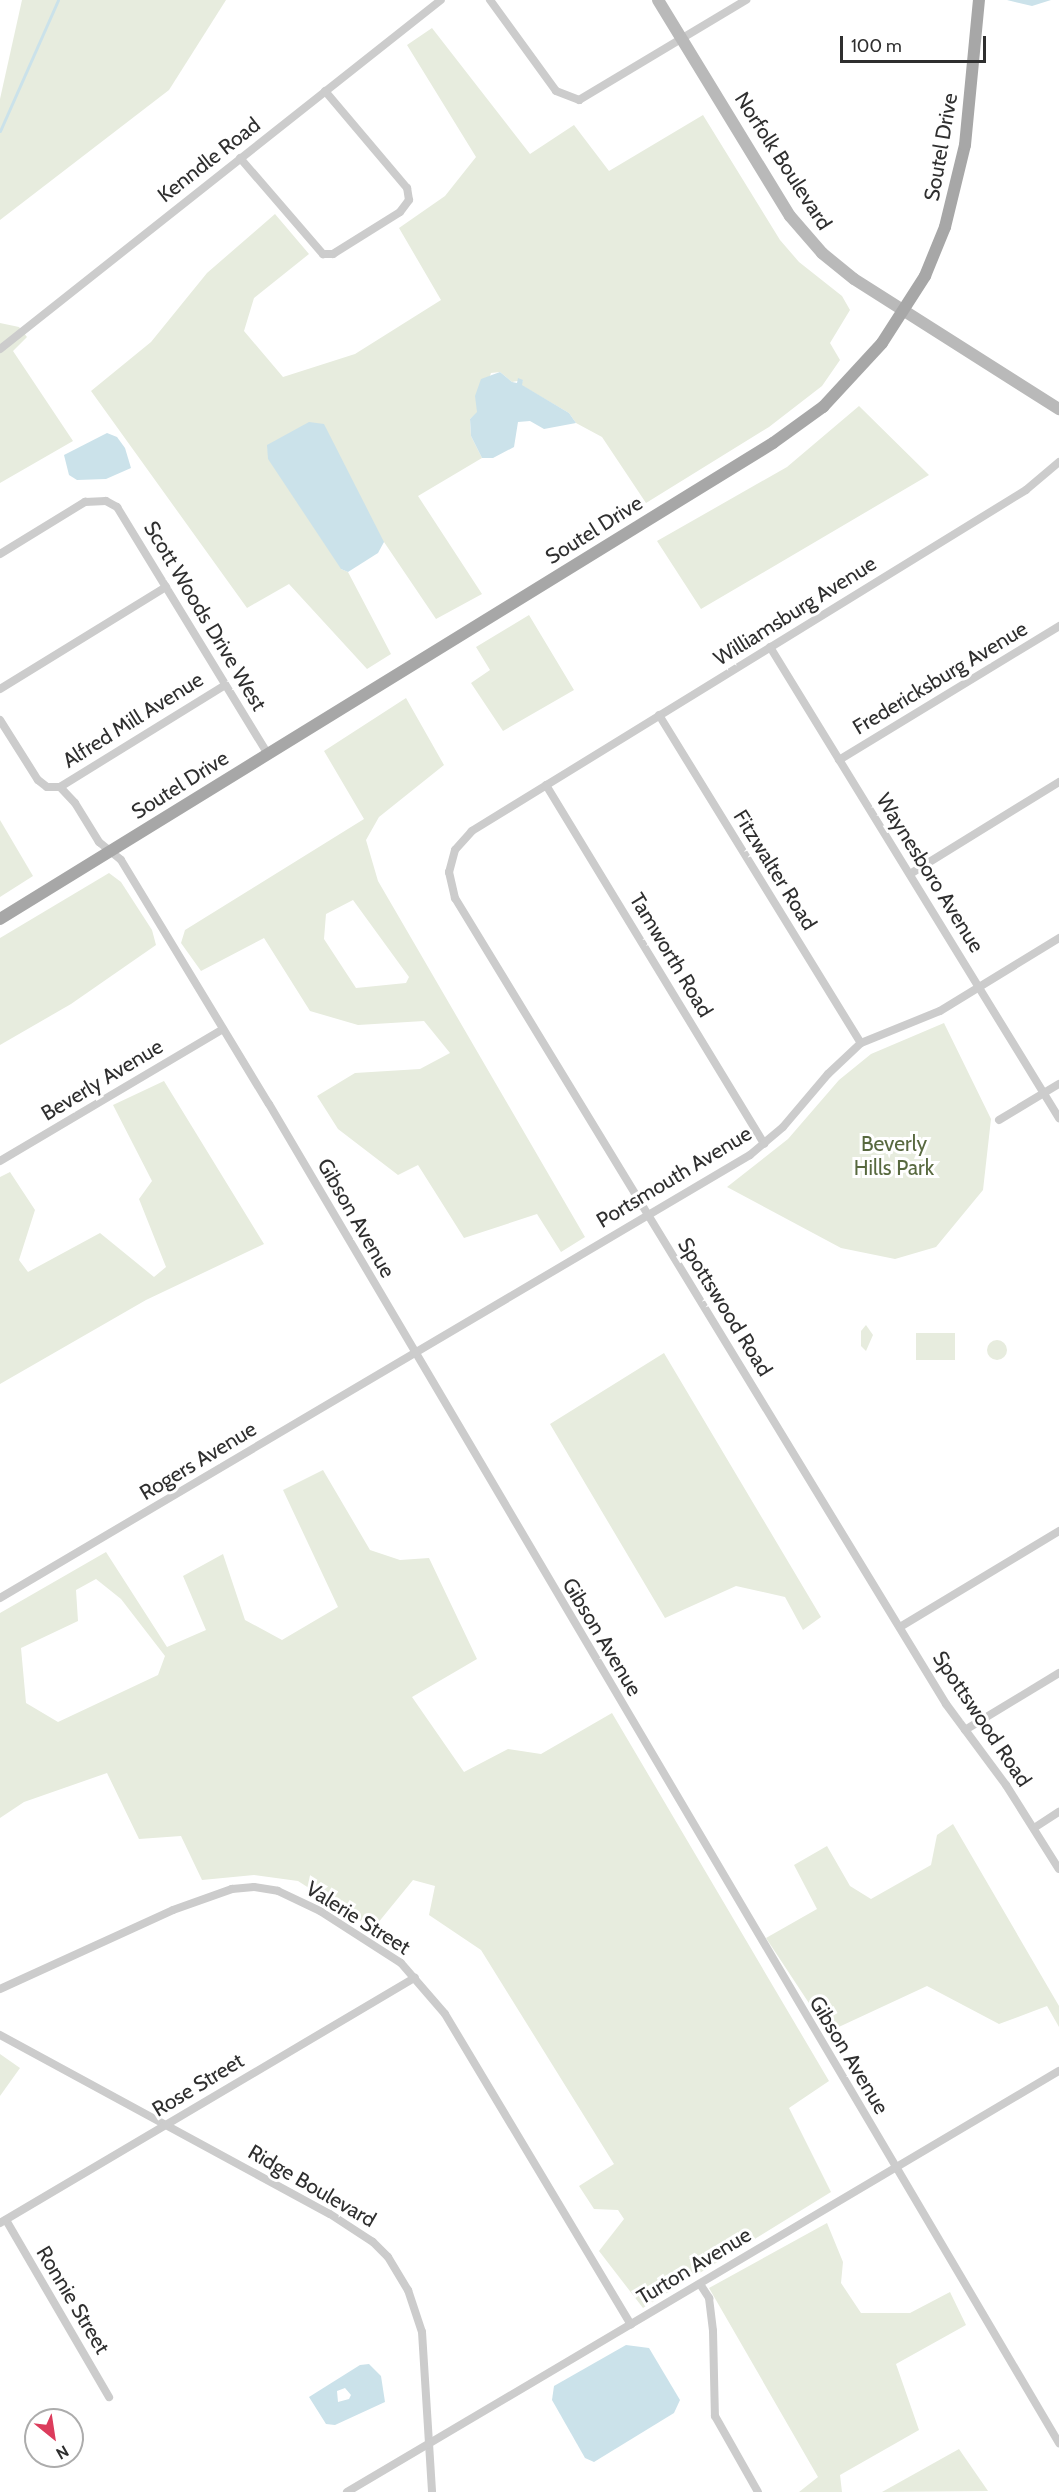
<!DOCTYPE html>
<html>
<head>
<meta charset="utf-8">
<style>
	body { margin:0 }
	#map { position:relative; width:1059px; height:2492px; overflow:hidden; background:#fff; font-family:Cabin,sans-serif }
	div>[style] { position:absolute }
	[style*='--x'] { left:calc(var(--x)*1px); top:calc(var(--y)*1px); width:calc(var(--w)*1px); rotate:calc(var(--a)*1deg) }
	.green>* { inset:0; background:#e7ecde }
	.round { border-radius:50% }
	.water>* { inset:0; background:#cbe2ea }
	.stream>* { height:3px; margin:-1.5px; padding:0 1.5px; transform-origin:1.5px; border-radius:1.5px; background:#cbe2ea }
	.street>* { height:8px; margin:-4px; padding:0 4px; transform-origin:4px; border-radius:4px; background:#ccc }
	.secondary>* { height:12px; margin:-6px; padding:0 6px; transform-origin:6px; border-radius:6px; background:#b9b9b9 }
	.primary>* { height:12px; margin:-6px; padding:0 6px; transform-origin:6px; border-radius:6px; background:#a7a7a7 }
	span { translate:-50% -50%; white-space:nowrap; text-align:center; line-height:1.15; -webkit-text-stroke:6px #fff; paint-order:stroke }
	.street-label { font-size:21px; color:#2f2f2f }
	.park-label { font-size:21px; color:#58693f }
	.north { position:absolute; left:24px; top:2408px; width:60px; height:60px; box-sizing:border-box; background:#fff; border:2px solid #acacac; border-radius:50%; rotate:150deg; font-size:16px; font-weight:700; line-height:24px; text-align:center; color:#2f2f2f }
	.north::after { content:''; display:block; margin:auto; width:21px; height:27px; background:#dc3c5c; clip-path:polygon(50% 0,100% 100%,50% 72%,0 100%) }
	.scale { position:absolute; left:840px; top:36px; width:146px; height:27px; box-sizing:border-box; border:3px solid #2f2f2f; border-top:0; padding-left:8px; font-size:18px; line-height:21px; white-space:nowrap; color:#2f2f2f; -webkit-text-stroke:4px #fff; paint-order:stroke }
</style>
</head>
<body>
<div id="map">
	<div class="green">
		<div style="clip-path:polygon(22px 0,226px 0,169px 90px,0 220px,0 99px)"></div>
		<div style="clip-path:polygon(432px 28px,530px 154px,574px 125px,609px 171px,703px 115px,780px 240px,799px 262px,842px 296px,850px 310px,830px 343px,840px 360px,822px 386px,769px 427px,646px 503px,602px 437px,576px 423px,569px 413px,521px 385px,523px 380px,512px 382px,500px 372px,491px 373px,477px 413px,470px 419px,471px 436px,482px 458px,418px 496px,482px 594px,436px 619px,384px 542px,341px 569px,348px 572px,391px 654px,367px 669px,289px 584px,247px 608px,91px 391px,151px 342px,207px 273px,275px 214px,309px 254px,254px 298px,244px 331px,283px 377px,355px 354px,441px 300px,399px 228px,445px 196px,476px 157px,407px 45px)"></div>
		<div style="clip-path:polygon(0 323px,19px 327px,27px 337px,13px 351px,73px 441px,0 483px)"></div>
		<div style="clip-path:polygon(859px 406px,929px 475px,701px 609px,657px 541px,787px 467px)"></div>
		<div style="clip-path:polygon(529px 615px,574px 690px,503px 731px,471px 683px,490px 670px,476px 647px)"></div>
		<div style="clip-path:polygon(evenodd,406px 698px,444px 765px,379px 817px,366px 840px,378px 881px,585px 1237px,561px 1252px,537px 1214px,464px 1238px,418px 1165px,398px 1175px,338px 1129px,317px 1096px,355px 1073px,420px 1069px,450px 1053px,424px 1021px,358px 1025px,310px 1011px,264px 938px,201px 971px,181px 943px,185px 930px,364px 819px,324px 751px,406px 698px,353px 900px,409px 977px,406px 983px,356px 988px,324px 939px,326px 914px,353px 900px)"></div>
		<div style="clip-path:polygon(0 820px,33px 876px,0 897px)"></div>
		<div style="clip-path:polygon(109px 873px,121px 882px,152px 930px,156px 945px,71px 1004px,0 1045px,0 938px)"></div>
		<div style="clip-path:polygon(944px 1023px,991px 1119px,983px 1190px,936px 1247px,895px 1259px,841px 1248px,727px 1187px,788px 1139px,839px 1080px,871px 1054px)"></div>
		<div style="clip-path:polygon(164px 1081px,264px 1244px,146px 1300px,0 1384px,0 1177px,10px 1172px,35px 1210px,19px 1260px,28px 1272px,100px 1233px,154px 1277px,166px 1267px,139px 1199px,152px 1181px,113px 1105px)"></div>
		<div style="clip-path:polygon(866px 1325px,873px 1335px,866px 1351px,861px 1346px,861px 1331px)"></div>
		<div style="clip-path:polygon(916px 1333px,955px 1333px,955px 1360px,916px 1360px)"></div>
		<div class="round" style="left:987px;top:1340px;width:20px;height:20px"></div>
		<div style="clip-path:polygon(664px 1353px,821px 1617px,803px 1630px,785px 1597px,736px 1586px,665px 1618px,550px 1424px)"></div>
		<div style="clip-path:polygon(evenodd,323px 1470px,370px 1550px,400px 1560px,429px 1558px,477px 1659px,412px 1697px,464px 1772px,508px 1749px,541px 1754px,612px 1713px,829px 2081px,789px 2108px,831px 2192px,643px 2308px,599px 2251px,624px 2219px,618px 2210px,594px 2209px,579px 2186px,614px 2164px,481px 1950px,429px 1915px,435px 1886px,413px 1880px,373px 1929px,298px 1881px,254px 1875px,202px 1880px,181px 1836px,139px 1839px,107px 1773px,24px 1802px,0 1818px,0 1613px,106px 1552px,167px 1647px,206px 1630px,183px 1576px,223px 1554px,245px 1620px,282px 1640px,338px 1607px,283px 1490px,323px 1470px,96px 1579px,121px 1599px,165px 1656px,158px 1675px,58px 1722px,26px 1703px,21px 1648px,78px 1621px,76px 1590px,96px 1579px)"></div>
		<div style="clip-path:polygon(953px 1824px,1059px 2006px,1059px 2027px,1047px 2006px,999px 2024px,927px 1986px,828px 2032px,766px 1938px,817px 1909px,794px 1865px,827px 1846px,850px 1886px,871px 1899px,931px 1865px,937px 1835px)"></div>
		<div style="clip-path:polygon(0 2054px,20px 2068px,0 2096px)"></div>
		<div style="clip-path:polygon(827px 2223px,843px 2262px,841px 2283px,861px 2313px,910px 2313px,950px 2292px,966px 2325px,896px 2364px,919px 2430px,840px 2475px,842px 2492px,799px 2492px,818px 2477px,709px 2288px)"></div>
		<div style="clip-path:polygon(959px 2449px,988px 2491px,882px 2492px)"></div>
	</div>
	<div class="water">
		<div style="clip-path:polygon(1007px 0,1051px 0,1032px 6px)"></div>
		<div style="clip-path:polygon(500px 372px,512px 382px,517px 383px,518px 378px,523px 380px,522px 385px,569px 413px,576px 423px,544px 429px,530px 421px,518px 422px,514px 447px,493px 458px,482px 458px,471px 436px,470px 419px,477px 412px,475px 396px,481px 379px)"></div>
		<div style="clip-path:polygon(309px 422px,324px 424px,384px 542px,378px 553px,348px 572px,341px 569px,268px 459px,267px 445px)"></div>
		<div style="clip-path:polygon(107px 433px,117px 437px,125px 448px,131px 468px,106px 479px,77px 480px,69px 475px,64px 455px)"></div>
		<div style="clip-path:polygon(626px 2345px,649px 2348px,680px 2400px,674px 2413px,594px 2462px,585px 2458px,552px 2400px,554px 2386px)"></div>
		<div style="clip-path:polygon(evenodd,369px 2364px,381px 2376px,385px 2402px,335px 2425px,326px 2424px,309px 2397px,360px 2365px,369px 2364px,345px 2388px,351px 2395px,349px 2399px,338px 2402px,337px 2391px,345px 2388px)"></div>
	</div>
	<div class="stream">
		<div style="--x:0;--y:131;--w:143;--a:-66.1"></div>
	</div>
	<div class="street">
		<div style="--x:490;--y:0;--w:112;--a:54"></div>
		<div style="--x:556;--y:91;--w:25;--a:21"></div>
		<div style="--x:579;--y:100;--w:195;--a:-30.9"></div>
		<div style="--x:240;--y:158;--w:127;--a:49.2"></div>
		<div style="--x:323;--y:254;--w:10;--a:0"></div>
		<div style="--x:333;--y:254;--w:79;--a:-32.1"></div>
		<div style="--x:400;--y:212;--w:15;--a:-53"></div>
		<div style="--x:409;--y:200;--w:12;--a:-99"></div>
		<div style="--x:407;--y:188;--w:127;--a:-130.2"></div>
		<div style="--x:0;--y:349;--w:562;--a:-38.36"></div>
		<div style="--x:1059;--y:462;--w:43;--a:139.7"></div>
		<div style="--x:1026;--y:490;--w:651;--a:148.39"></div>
		<div style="--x:472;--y:831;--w:25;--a:132"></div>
		<div style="--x:455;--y:850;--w:23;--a:105"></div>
		<div style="--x:449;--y:872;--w:27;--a:77"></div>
		<div style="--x:455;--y:898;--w:944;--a:58.65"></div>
		<div style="--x:946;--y:1704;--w:101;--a:53.5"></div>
		<div style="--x:1006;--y:1785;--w:99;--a:57.8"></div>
		<div style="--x:0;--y:554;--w:100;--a:-31.5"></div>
		<div style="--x:85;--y:502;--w:21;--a:-3"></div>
		<div style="--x:106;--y:501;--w:13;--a:29"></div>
		<div style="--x:117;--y:507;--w:289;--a:58.6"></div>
		<div style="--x:770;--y:647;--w:553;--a:58.47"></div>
		<div style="--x:0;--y:689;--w:195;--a:-31.6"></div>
		<div style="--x:659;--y:715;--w:385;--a:58.4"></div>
		<div style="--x:0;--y:720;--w:71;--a:57.7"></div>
		<div style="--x:38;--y:780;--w:11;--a:38"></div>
		<div style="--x:47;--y:787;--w:13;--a:0"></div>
		<div style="--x:60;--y:787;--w:22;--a:47"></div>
		<div style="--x:75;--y:803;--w:46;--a:58.4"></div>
		<div style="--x:99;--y:842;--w:28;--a:39"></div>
		<div style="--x:121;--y:860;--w:285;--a:58.8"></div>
		<div style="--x:269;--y:1104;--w:1555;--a:59.46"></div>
		<div style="--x:839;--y:760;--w:258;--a:-31.3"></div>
		<div style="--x:546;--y:785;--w:420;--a:58.7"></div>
		<div style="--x:60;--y:787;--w:194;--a:-31.7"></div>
		<div style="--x:910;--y:874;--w:175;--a:-31.7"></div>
		<div style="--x:999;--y:1120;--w:70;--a:-31"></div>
		<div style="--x:0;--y:1161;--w:259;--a:-30.6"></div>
		<div style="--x:0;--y:1598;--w:871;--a:-30.57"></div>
		<div style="--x:750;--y:1155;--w:43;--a:-40.3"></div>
		<div style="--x:783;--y:1127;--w:70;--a:-49.7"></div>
		<div style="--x:828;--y:1074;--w:45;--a:-43.2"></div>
		<div style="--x:861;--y:1043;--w:85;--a:-22.1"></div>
		<div style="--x:940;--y:1011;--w:140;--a:-31.5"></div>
		<div style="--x:900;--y:1627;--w:186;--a:-31.1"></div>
		<div style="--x:965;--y:1730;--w:110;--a:-31.2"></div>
		<div style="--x:1034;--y:1828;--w:30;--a:-33"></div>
		<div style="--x:0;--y:1989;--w:190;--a:-24.5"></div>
		<div style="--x:173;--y:1910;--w:63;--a:-19.6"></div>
		<div style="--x:232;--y:1889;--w:22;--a:-5"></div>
		<div style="--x:254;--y:1887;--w:24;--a:9"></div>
		<div style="--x:278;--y:1891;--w:47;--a:25.5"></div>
		<div style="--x:320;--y:1911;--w:96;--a:32.7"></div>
		<div style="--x:401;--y:1963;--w:67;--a:49.2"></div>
		<div style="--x:445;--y:2014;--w:362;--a:59.1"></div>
		<div style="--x:0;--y:2035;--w:375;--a:28.5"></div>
		<div style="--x:330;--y:2214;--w:51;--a:33.1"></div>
		<div style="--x:373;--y:2242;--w:21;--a:45"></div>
		<div style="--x:388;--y:2257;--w:39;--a:59"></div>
		<div style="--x:408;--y:2290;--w:44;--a:71.6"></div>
		<div style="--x:422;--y:2332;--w:160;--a:86.4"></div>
		<div style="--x:6;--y:2220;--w:205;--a:59.8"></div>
		<div style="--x:0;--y:2223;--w:482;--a:-30.6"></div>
		<div style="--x:700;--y:2284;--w:17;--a:57"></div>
		<div style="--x:709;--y:2298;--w:33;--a:83"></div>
		<div style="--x:713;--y:2331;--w:85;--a:88.7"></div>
		<div style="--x:715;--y:2416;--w:87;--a:60.5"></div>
		<div style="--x:347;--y:2492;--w:827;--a:-30.6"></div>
	</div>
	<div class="secondary">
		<div style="--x:658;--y:0;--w:253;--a:58.6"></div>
		<div style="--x:790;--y:216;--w:49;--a:49.1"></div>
		<div style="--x:822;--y:253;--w:41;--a:39.1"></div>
		<div style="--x:854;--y:279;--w:243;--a:32.4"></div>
	</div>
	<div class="primary">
		<div style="--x:0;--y:919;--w:908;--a:-31.62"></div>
		<div style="--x:773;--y:443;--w:62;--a:-35.8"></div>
		<div style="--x:823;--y:407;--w:87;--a:-47.3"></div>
		<div style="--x:882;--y:343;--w:80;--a:-57.3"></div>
		<div style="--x:925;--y:276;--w:53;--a:-67.8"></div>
		<div style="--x:945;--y:227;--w:84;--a:-76.3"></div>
		<div style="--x:965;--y:145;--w:146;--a:-84.5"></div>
	</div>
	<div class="street-label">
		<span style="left:941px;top:147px;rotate:-80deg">Soutel Drive</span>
		<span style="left:209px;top:160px;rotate:-38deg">Kenndle Road</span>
		<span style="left:783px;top:161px;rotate:57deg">Norfolk Boulevard</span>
		<span style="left:594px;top:530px;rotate:-32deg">Soutel Drive</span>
		<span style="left:795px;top:611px;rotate:-32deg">Williamsburg Avenue</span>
		<span style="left:205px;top:616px;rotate:59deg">Scott Woods Drive West</span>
		<span style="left:940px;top:678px;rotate:-31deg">Fredericksburg Avenue</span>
		<span style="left:133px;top:720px;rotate:-32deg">Alfred Mill Avenue</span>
		<span style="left:180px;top:785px;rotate:-32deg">Soutel Drive</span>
		<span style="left:775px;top:870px;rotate:58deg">Fitzwalter Road</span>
		<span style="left:930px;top:873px;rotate:58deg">Waynesboro Avenue</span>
		<span style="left:671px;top:955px;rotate:59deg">Tamworth Road</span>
		<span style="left:102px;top:1080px;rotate:-31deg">Beverly Avenue</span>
		<span style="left:674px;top:1177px;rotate:-31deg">Portsmouth Avenue</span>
		<span style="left:356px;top:1218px;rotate:60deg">Gibson Avenue</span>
		<span style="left:725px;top:1307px;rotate:58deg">Spottswood Road</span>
		<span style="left:198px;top:1461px;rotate:-31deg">Rogers Avenue</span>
		<span style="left:602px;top:1637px;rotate:59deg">Gibson Avenue</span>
		<span style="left:982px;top:1719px;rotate:56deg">Spottswood Road</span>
		<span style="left:358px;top:1918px;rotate:32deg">Valerie Street</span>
		<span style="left:849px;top:2055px;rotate:59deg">Gibson Avenue</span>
		<span style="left:198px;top:2085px;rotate:-31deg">Rose Street</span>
		<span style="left:312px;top:2186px;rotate:30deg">Ridge Boulevard</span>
		<span style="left:694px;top:2266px;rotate:-31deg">Turton Avenue</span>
		<span style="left:73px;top:2300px;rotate:59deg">Ronnie Street</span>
	</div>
	<div class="park-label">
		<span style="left:894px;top:1156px">Beverly<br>Hills Park</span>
	</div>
	<div class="north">N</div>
	<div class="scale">100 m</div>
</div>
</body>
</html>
